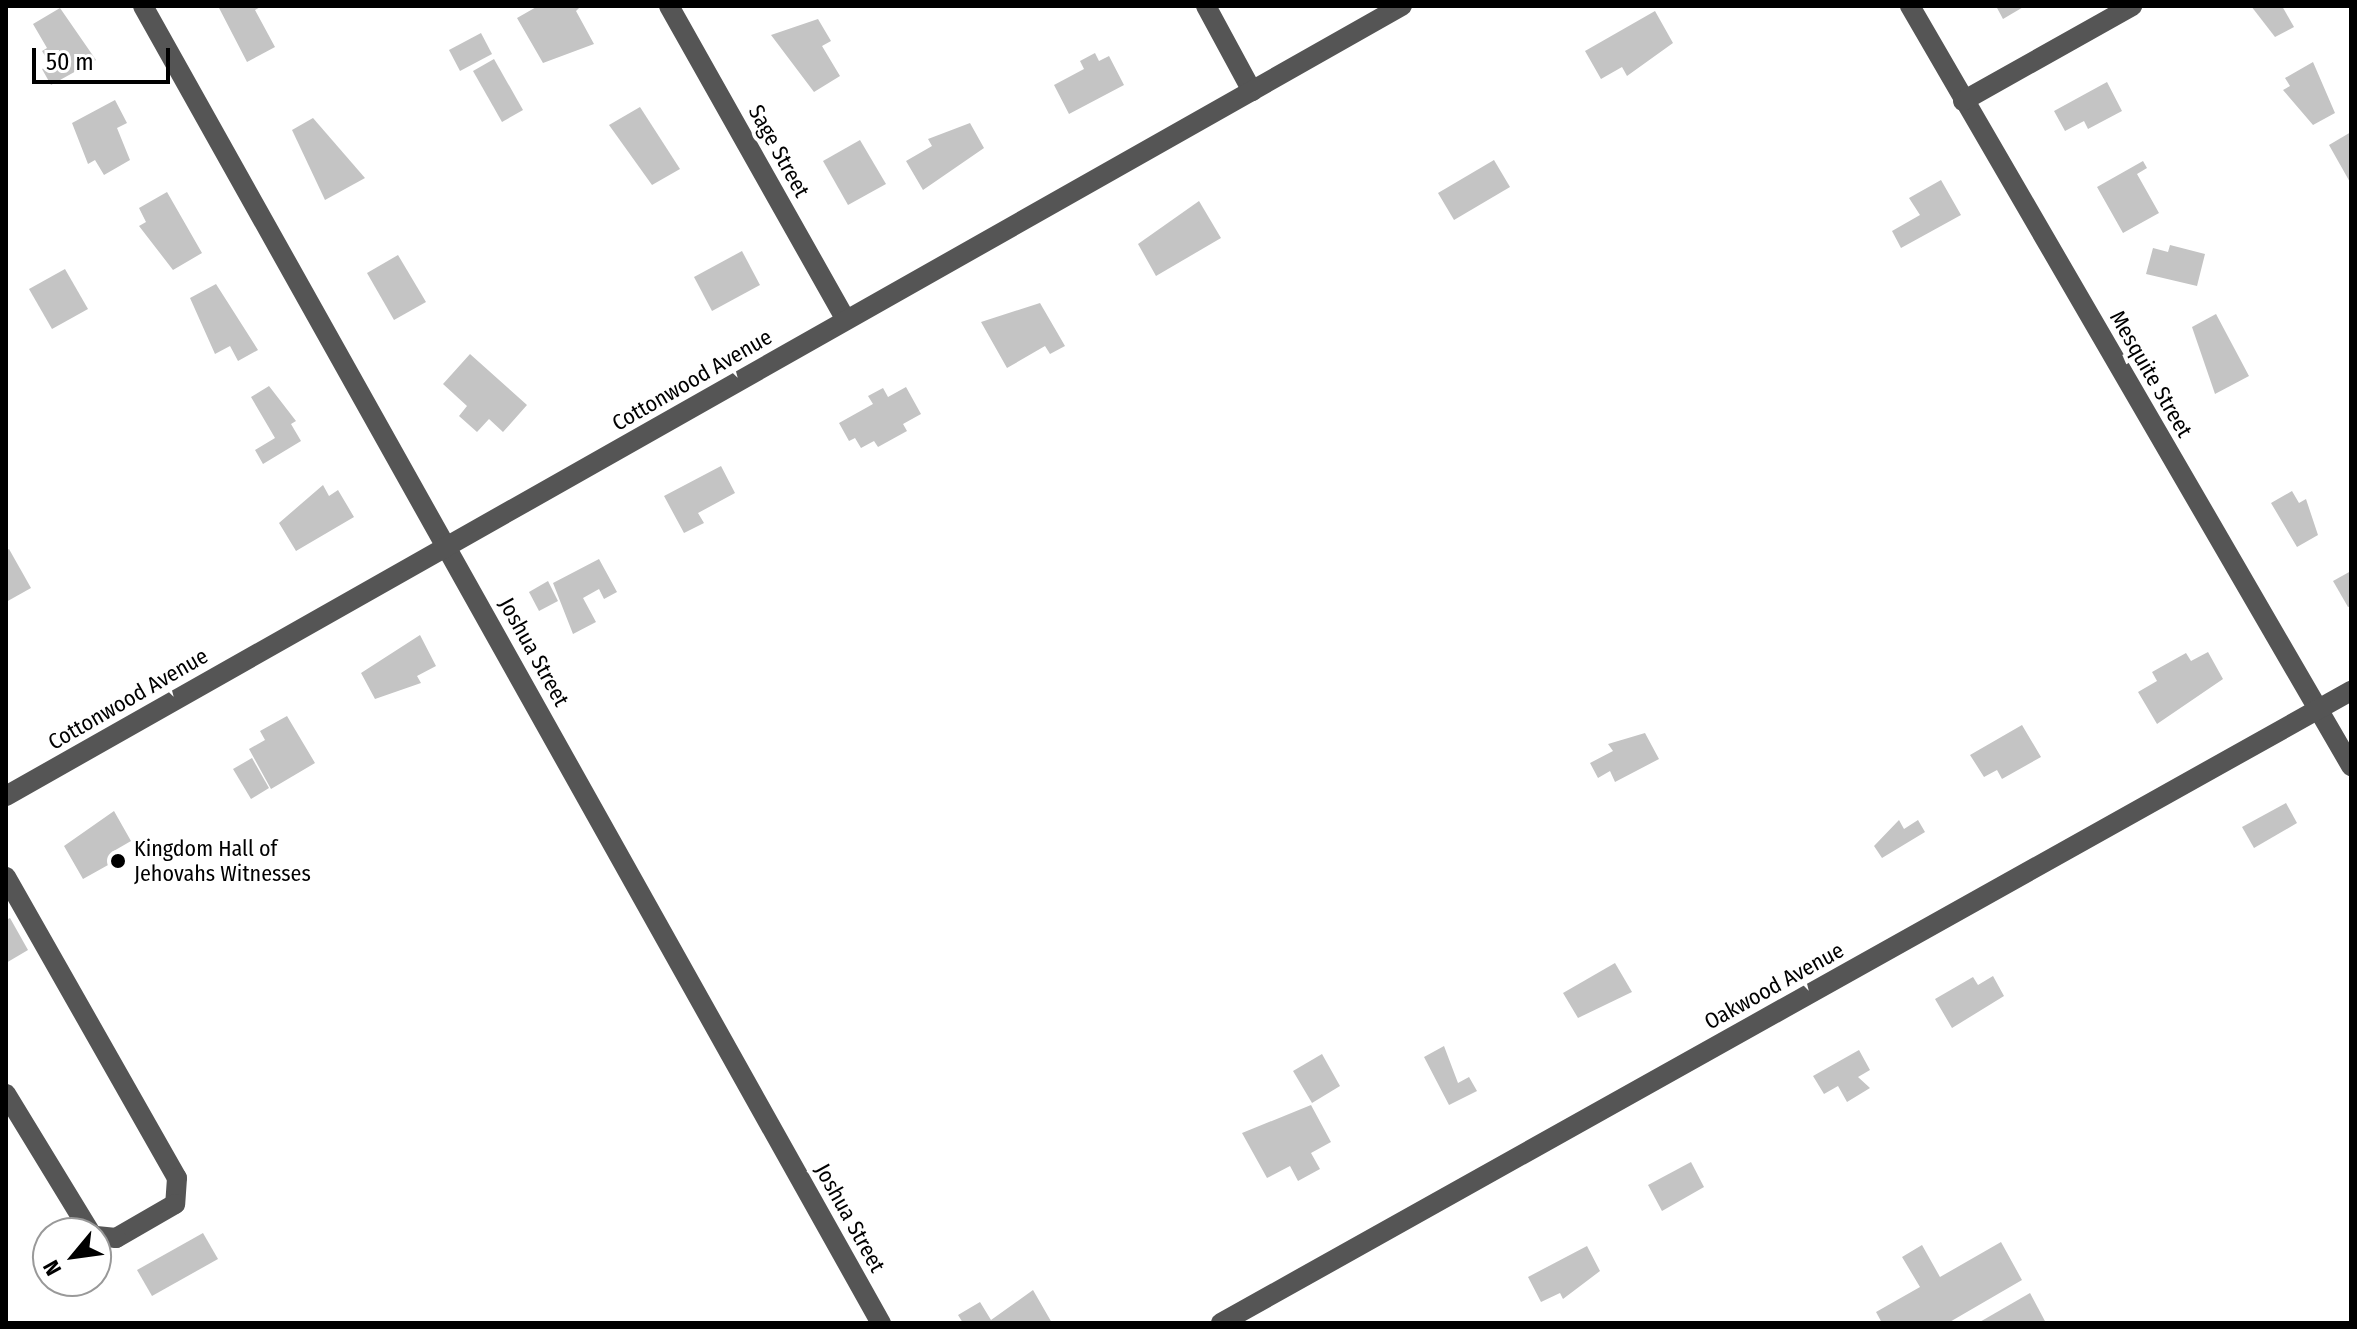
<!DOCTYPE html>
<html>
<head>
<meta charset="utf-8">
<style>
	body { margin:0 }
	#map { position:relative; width:2357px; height:1329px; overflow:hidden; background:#fff; font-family:"Fira Sans Condensed",sans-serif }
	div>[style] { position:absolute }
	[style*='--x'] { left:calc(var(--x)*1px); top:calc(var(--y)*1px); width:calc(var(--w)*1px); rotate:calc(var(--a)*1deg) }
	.building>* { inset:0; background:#c4c4c4 }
	.minor>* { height:20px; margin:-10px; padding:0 10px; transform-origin:10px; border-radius:10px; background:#555 }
	.dots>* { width:22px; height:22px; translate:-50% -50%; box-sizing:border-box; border:4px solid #fff; border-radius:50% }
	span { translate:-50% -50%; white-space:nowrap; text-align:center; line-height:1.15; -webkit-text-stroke:8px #fff; paint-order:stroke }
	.street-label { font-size:22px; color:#000 }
	.poi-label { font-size:22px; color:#000 }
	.left { translate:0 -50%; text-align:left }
	.frame { position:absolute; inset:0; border:8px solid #000; pointer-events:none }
	.north { position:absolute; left:32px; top:1217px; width:80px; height:80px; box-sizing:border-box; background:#fff; border:2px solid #999; border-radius:50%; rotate:241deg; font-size:22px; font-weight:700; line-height:32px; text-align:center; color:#000 }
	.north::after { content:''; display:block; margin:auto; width:28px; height:36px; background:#000; clip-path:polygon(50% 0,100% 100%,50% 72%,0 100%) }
	.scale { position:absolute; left:32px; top:48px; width:138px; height:36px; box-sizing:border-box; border:4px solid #000; border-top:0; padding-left:10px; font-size:24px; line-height:28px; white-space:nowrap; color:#000; -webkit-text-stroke:6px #fff; paint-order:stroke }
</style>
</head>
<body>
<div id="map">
	<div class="building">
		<div style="clip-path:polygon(218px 6px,262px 6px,255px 10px,275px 47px,247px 62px)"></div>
		<div style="clip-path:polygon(538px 6px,581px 6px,576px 11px,594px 44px,543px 63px,517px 18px)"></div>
		<div style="clip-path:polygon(1996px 6px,2025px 6px,2003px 19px)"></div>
		<div style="clip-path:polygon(2251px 6px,2282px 6px,2294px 27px,2275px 37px)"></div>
		<div style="clip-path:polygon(60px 8px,96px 60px,51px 85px,42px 69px,50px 64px,42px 51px,47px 48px,33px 24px)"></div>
		<div style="clip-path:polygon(1655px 11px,1673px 43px,1627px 76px,1622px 67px,1601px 79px,1585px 51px)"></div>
		<div style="clip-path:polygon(818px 19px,831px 41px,822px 46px,840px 76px,814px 92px,771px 35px)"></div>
		<div style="clip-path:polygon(481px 33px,492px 54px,460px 71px,449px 50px)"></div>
		<div style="clip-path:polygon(1095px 53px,1099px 61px,1109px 56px,1124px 85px,1069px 114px,1054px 85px,1084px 69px,1080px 61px)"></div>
		<div style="clip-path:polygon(494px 59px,523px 110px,502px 122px,473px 71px)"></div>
		<div style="clip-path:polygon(2313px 62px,2335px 113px,2313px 125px,2283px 90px,2290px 86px,2285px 78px)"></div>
		<div style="clip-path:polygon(2107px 82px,2122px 111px,2088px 129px,2084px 121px,2065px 131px,2054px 111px)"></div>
		<div style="clip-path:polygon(115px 100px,127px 123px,117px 128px,130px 160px,104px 175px,95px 160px,88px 164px,72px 123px)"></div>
		<div style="clip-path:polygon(640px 107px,680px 169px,652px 185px,609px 125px)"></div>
		<div style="clip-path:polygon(313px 118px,365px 178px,325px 200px,292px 130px)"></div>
		<div style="clip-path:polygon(970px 123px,984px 148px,923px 190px,906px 161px,932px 146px,928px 139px)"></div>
		<div style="clip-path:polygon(2351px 132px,2351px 184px,2329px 145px)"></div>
		<div style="clip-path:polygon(860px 140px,886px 184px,848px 205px,823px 161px)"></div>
		<div style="clip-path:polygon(1494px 160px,1510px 187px,1454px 220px,1438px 193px)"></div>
		<div style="clip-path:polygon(2143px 161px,2147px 168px,2137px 174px,2159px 213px,2123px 233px,2097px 187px)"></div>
		<div style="clip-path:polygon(1941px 180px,1961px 215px,1901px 248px,1892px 231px,1920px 215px,1909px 198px)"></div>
		<div style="clip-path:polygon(167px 192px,202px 253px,173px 270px,139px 226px,146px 222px,139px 208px)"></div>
		<div style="clip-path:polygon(1199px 201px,1221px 238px,1156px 276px,1138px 244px)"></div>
		<div style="clip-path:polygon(2170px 245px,2205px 254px,2197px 286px,2146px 274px,2153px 248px,2168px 252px)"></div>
		<div style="clip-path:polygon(742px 251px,760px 285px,712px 311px,694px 277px)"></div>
		<div style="clip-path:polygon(398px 255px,426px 302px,394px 320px,367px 273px)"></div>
		<div style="clip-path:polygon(65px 269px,88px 309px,52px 329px,29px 289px)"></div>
		<div style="clip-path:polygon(216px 284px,258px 350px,238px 361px,230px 346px,215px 354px,190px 298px)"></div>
		<div style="clip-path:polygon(1040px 303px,1065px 346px,1050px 354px,1045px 346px,1007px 368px,981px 322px)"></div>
		<div style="clip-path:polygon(2216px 314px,2249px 376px,2215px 394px,2192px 327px)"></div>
		<div style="clip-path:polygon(470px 354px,527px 405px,503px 432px,489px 419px,477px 432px,459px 416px,467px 406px,443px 384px)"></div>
		<div style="clip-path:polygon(269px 386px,296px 421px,291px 424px,301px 441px,263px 464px,255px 450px,275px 438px,251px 397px)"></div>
		<div style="clip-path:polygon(906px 387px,921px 414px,903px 424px,907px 431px,878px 447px,874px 441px,861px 448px,855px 438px,849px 441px,839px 423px,873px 404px,868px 396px,883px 388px,888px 397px)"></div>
		<div style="clip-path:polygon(721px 466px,735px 493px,698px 513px,704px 523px,684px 533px,664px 496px)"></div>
		<div style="clip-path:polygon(323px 485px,329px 496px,338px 490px,354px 517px,296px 551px,279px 523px)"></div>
		<div style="clip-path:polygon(2292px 491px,2299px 503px,2306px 499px,2318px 535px,2297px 547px,2271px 503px)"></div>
		<div style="clip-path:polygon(9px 549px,31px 588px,6px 602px,6px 551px)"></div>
		<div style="clip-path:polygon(599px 559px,617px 592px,604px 599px,599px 589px,583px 598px,596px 622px,573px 634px,553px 583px)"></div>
		<div style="clip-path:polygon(2351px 571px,2351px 606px,2348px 607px,2333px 581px)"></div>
		<div style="clip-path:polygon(548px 581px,558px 601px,539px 611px,529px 592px)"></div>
		<div style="clip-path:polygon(420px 635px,436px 666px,417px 676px,421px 683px,375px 699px,361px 673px)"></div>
		<div style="clip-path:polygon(2208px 652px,2223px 679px,2157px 724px,2138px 692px,2157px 681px,2152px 672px,2186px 653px,2191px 661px)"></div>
		<div style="clip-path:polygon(287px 716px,315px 763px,271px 789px,249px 749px,265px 740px,260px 731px)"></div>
		<div style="clip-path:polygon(2022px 725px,2041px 757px,2002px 779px,1997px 770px,1984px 777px,1970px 755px)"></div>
		<div style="clip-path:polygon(1645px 733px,1659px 759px,1615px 782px,1610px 771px,1598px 778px,1590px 763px,1613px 751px,1608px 744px)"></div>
		<div style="clip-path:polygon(252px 758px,269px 788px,251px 799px,233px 769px)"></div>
		<div style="clip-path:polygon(2286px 803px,2297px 823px,2254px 848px,2242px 827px)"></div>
		<div style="clip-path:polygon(114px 811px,131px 841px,112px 852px,117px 860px,83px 879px,64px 846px)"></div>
		<div style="clip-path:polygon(1899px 820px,1904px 829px,1918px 820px,1925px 832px,1882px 858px,1874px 846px)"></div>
		<div style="clip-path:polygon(10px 918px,28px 950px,6px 963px,6px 920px)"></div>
		<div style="clip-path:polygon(1615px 963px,1632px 992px,1578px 1018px,1563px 993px)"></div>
		<div style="clip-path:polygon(1993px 976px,2004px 996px,1952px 1028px,1935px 999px,1973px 977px,1978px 985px)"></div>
		<div style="clip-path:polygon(1444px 1046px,1458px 1083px,1469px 1077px,1477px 1091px,1449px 1105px,1424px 1057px)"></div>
		<div style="clip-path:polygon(1859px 1050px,1870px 1070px,1858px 1077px,1870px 1088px,1847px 1102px,1838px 1086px,1824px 1094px,1813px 1076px)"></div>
		<div style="clip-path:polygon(1322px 1054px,1340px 1086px,1312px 1103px,1293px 1071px)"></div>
		<div style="clip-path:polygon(1311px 1105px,1331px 1142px,1311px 1153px,1320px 1169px,1298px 1181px,1290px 1166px,1267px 1178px,1242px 1133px)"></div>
		<div style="clip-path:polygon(1691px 1162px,1704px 1187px,1662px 1211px,1648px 1185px)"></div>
		<div style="clip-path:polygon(203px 1233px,218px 1259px,152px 1296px,137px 1270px)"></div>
		<div style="clip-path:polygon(2001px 1242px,2022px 1280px,1948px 1323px,1882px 1323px,1876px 1312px,1920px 1287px,1902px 1257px,1922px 1245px,1940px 1277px)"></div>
		<div style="clip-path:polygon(1587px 1246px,1600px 1271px,1563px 1299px,1560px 1293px,1541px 1302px,1528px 1277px)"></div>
		<div style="clip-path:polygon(1033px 1290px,1052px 1323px,963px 1323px,958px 1315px,980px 1302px,991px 1320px)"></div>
		<div style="clip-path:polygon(2030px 1293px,2046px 1323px,1978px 1323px)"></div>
	</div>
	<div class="minor">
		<div style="--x:143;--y:6;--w:1510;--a:60.74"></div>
		<div style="--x:669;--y:6;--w:360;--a:60.6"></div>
		<div style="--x:1206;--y:6;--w:97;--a:61.6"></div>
		<div style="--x:1910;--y:6;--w:879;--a:59.87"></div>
		<div style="--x:1963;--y:101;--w:194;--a:-29.3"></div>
		<div style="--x:6;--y:796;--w:1604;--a:-29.51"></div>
		<div style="--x:6;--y:877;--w:346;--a:60.4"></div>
		<div style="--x:177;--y:1178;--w:26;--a:94"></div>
		<div style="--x:175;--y:1204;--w:68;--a:150"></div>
		<div style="--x:116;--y:1238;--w:20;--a:-174"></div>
		<div style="--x:6;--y:1094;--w:163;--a:58.6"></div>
		<div style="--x:1221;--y:1323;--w:1295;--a:-29.22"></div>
	</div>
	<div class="dots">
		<div style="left:118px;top:861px;background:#000"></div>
	</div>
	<div class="street-label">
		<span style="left:779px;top:151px;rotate:61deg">Sage Street</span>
		<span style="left:2151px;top:374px;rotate:60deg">Mesquite Street</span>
		<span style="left:692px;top:380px;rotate:-30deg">Cottonwood Avenue</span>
		<span style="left:534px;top:652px;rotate:61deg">Joshua Street</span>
		<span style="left:128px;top:699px;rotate:-30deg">Cottonwood Avenue</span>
		<span style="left:1774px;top:986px;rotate:-29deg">Oakwood Avenue</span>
		<span style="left:850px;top:1218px;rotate:61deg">Joshua Street</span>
	</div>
	<div class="poi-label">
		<span class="left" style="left:134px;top:861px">Kingdom Hall of<br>Jehovahs Witnesses</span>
	</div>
	<div class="frame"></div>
	<div class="north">N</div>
	<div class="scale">50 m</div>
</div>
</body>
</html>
